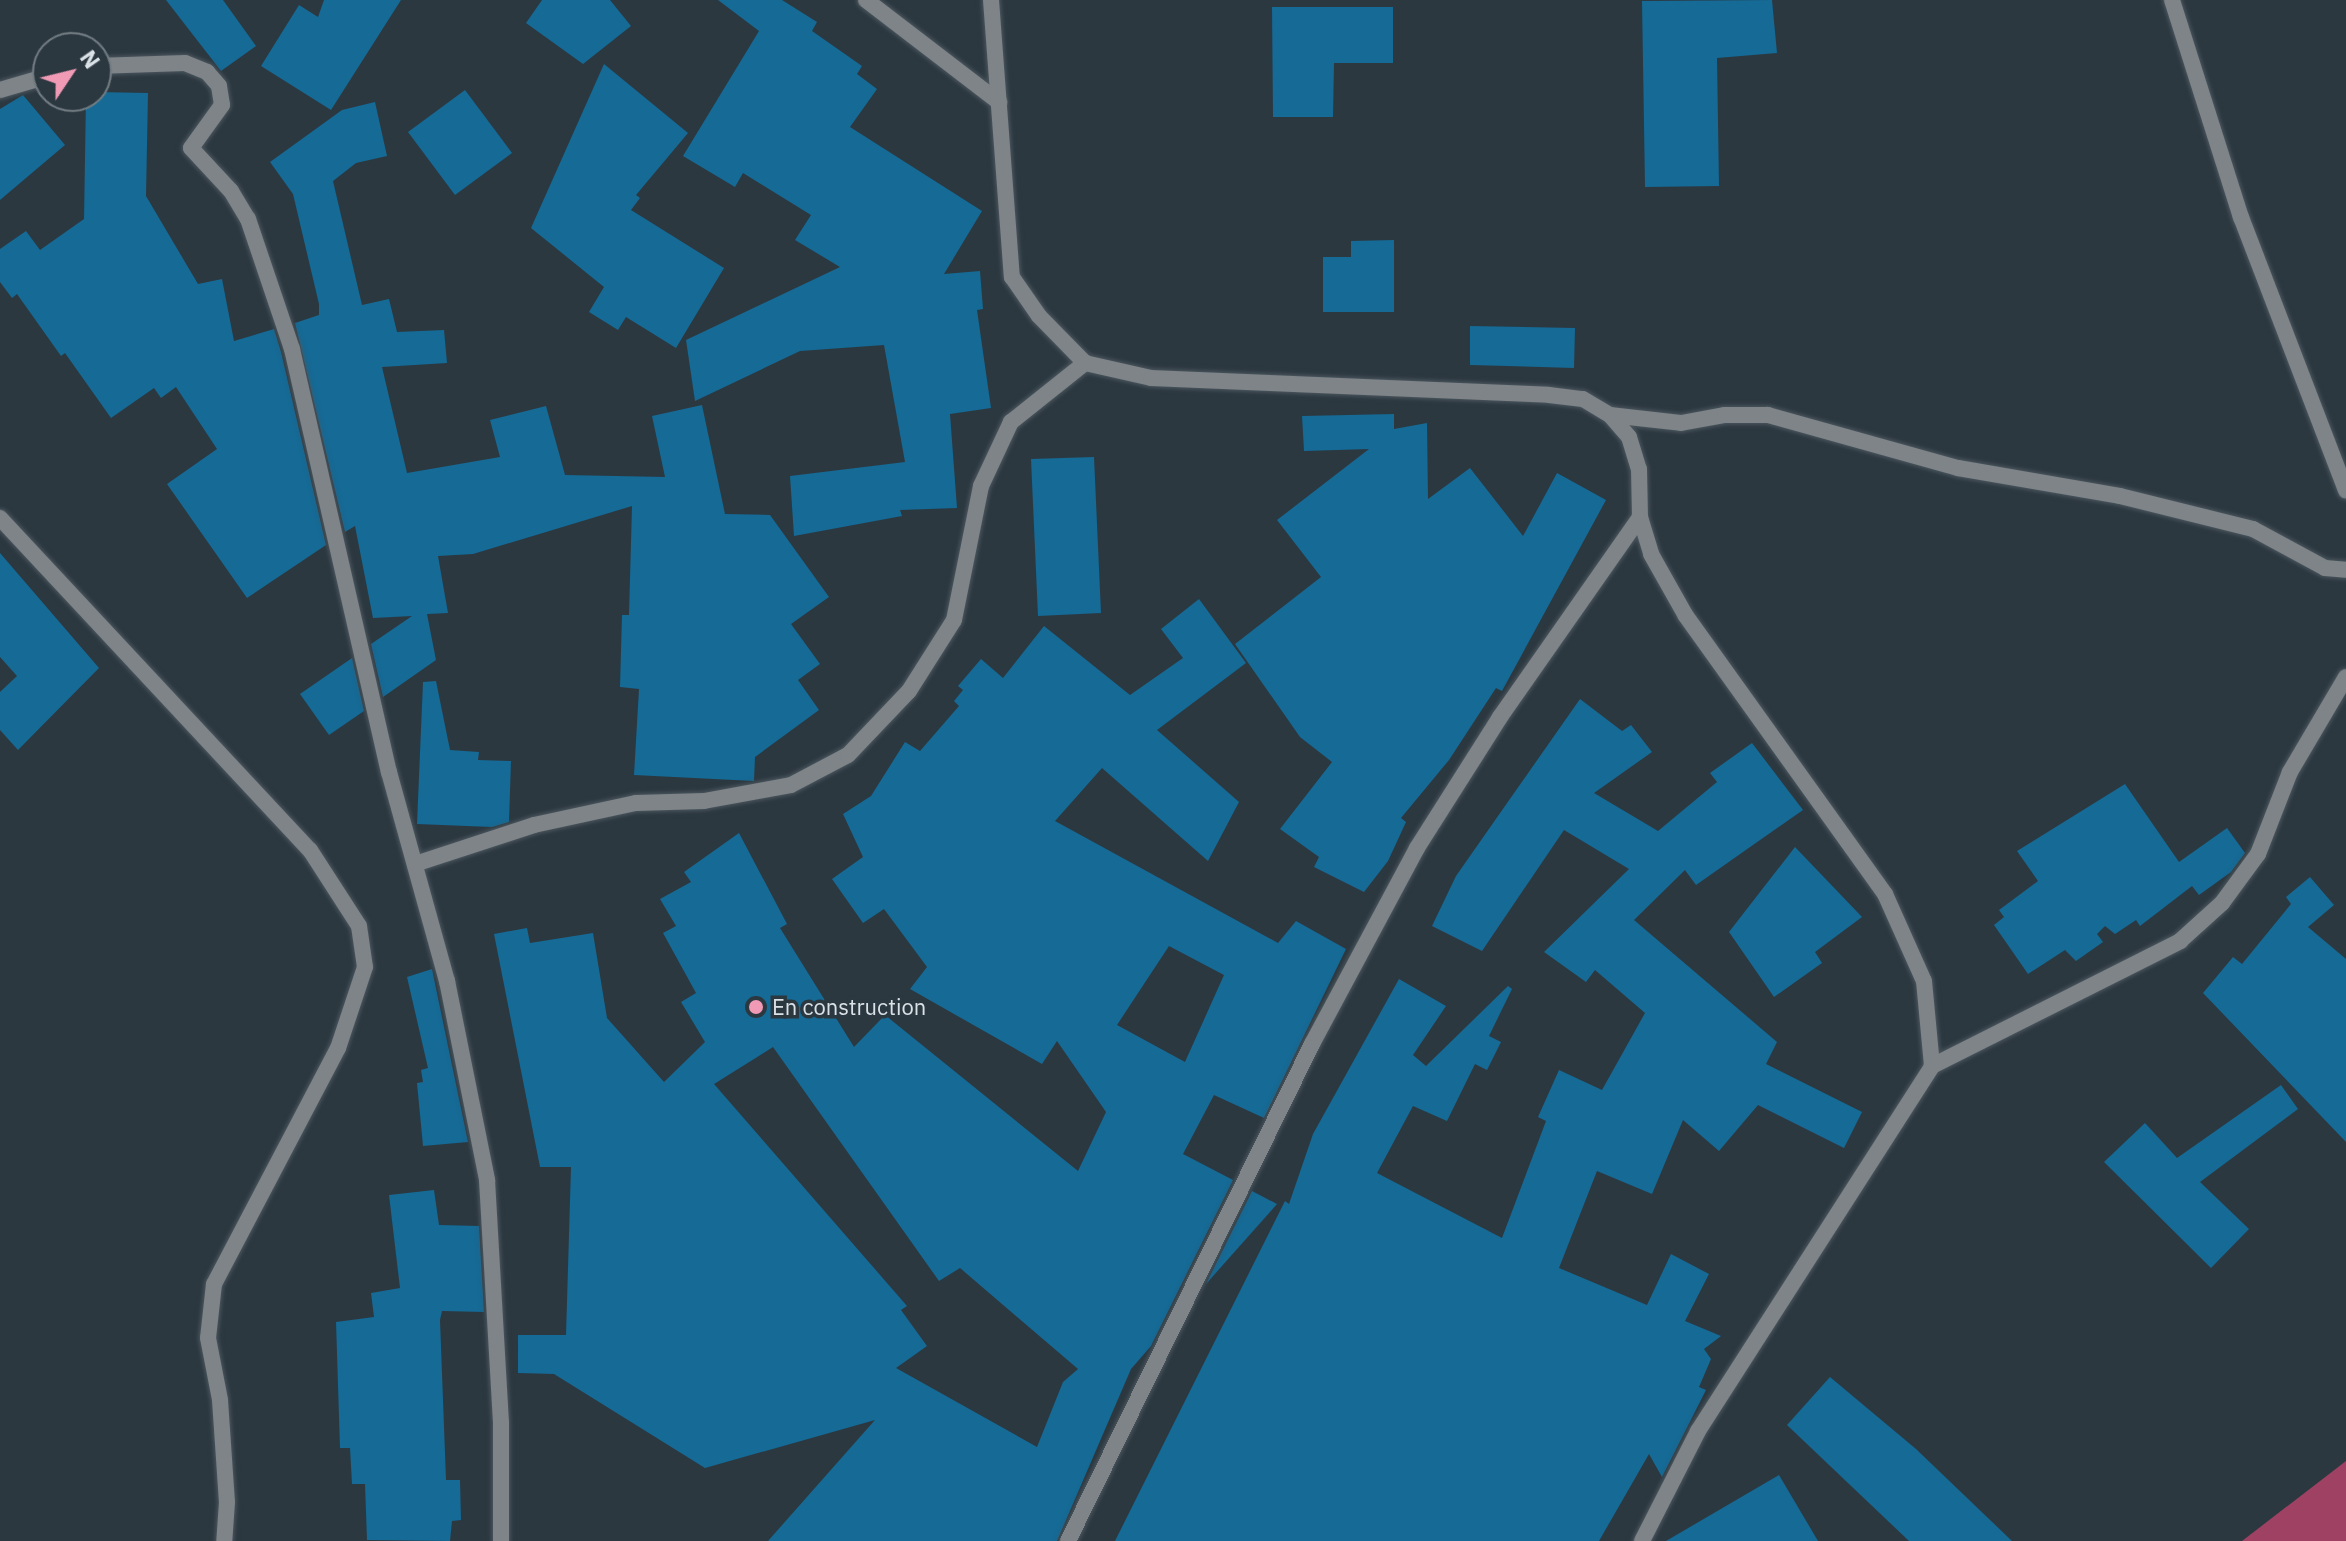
<!DOCTYPE html>
<html>
<head>
<meta charset="utf-8">
<style>
	body { margin:0 }
	#map { position:relative; width:2346px; height:1541px; overflow:hidden; background:#2c3840; font-family:"IBM Plex Sans",sans-serif }
	div>[style] { position:absolute }
	[style*='--x'] { left:calc(var(--x)*1px); top:calc(var(--y)*1px); width:calc(var(--w)*1px); rotate:calc(var(--a)*1deg) }
	.forest>* { inset:0; background:#9e4163 }
	.building>* { inset:0; background:#156a96 }
	.roads { filter:drop-shadow(0 0 2px #4b565e) drop-shadow(0 0 2px #4b565e) }
	.street>* { height:16px; margin:-8px; padding:0 8px; transform-origin:8px; border-radius:8px; background:#7e8488 }
	.dots>* { width:22px; height:22px; translate:-50% -50%; box-sizing:border-box; border:4px solid #2c3840; border-radius:50% }
	span { translate:-50% -50%; white-space:nowrap; text-align:center; line-height:1.15; -webkit-text-stroke:7px #2c3840; paint-order:stroke }
	.poi-label { font-size:22px; color:#dae1e7 }
	.left { translate:0 -50%; text-align:left }
	.north { position:absolute; left:32px; top:32px; width:80px; height:80px; box-sizing:border-box; background:#2c3840; border:2px solid #727c83; border-radius:50%; rotate:55deg; font-size:22px; font-weight:700; line-height:32px; text-align:center; color:#dae1e7 }
	.north::after { content:''; display:block; margin:auto; width:28px; height:36px; background:#f09ab5; clip-path:polygon(50% 0,100% 100%,50% 72%,0 100%) }
</style>
</head>
<body>
<div id="map">
	<div class="forest">
		<div style="clip-path:polygon(2346px 1461px,2346px 1541px,2242px 1541px)"></div>
	</div>
	<div class="building">
		<div style="clip-path:polygon(166px 0,223px 0,256px 46px,221px 71px)"></div>
		<div style="clip-path:polygon(324px 0,401px 0,331px 110px,261px 66px,299px 5px,318px 17px)"></div>
		<div style="clip-path:polygon(542px 0,610px 0,631px 26px,583px 64px,526px 23px)"></div>
		<div style="clip-path:polygon(718px 0,782px 0,817px 22px,812px 31px,862px 66px,857px 74px,877px 89px,850px 127px,982px 211px,944px 274px,980px 271px,983px 309px,977px 310px,991px 408px,950px 414px,957px 508px,900px 510px,902px 516px,794px 536px,790px 476px,905px 462px,884px 345px,800px 351px,695px 401px,686px 340px,840px 267px,795px 240px,811px 215px,743px 173px,735px 187px,683px 156px,759px 31px)"></div>
		<div style="clip-path:polygon(1772px 0,1777px 53px,1717px 58px,1719px 186px,1645px 187px,1642px 1px)"></div>
		<div style="clip-path:polygon(1272px 7px,1393px 7px,1393px 63px,1334px 63px,1333px 117px,1273px 117px)"></div>
		<div style="clip-path:polygon(604px 64px,688px 133px,636px 195px,640px 198px,631px 210px,724px 268px,676px 348px,626px 317px,618px 330px,589px 312px,604px 287px,531px 228px)"></div>
		<div style="clip-path:polygon(465px 90px,512px 153px,455px 195px,408px 132px)"></div>
		<div style="clip-path:polygon(96px 92px,148px 93px,146px 196px,198px 284px,222px 279px,234px 341px,274px 329px,281px 352px,326px 545px,247px 598px,167px 484px,217px 449px,176px 387px,161px 398px,154px 388px,111px 418px,65px 353px,61px 356px,17px 294px,12px 298px,0 282px,0 249px,26px 231px,40px 250px,84px 219px,86px 96px)"></div>
		<div style="clip-path:polygon(23px 95px,65px 145px,0 200px,0 109px)"></div>
		<div style="clip-path:polygon(375px 102px,387px 156px,356px 163px,333px 181px,362px 305px,389px 299px,397px 332px,444px 330px,447px 363px,382px 367px,407px 473px,500px 457px,490px 420px,546px 406px,565px 475px,665px 477px,652px 416px,702px 405px,725px 514px,770px 515px,829px 597px,791px 624px,820px 664px,798px 680px,819px 710px,755px 757px,754px 781px,634px 775px,639px 689px,620px 687px,622px 615px,629px 615px,632px 506px,473px 554px,438px 556px,448px 613px,427px 614px,436px 660px,383px 697px,371px 644px,412px 616px,373px 618px,355px 526px,345px 532px,295px 323px,319px 315px,319px 304px,293px 194px,270px 162px,342px 110px)"></div>
		<div style="clip-path:polygon(1394px 240px,1394px 312px,1323px 312px,1323px 257px,1351px 257px,1351px 241px)"></div>
		<div style="clip-path:polygon(1470px 326px,1575px 328px,1574px 368px,1470px 365px)"></div>
		<div style="clip-path:polygon(1394px 414px,1394px 429px,1427px 423px,1428px 499px,1470px 468px,1523px 536px,1557px 473px,1606px 500px,1502px 691px,1496px 688px,1449px 760px,1401px 818px,1406px 822px,1388px 861px,1364px 892px,1314px 867px,1319px 857px,1280px 829px,1332px 762px,1300px 737px,1235px 644px,1321px 577px,1277px 520px,1369px 449px,1304px 451px,1302px 416px)"></div>
		<div style="clip-path:polygon(1094px 457px,1101px 613px,1038px 616px,1031px 459px)"></div>
		<div style="clip-path:polygon(0 553px,99px 668px,18px 750px,0 730px,0 692px,17px 676px,0 657px)"></div>
		<div style="clip-path:polygon(evenodd,1199px 599px,1246px 663px,1157px 730px,1239px 802px,1208px 861px,1102px 768px,1055px 821px,1278px 943px,1296px 921px,1346px 949px,1264px 1118px,1214px 1095px,1183px 1154px,1233px 1180px,1151px 1346px,1131px 1369px,1057px 1541px,768px 1541px,875px 1420px,705px 1468px,554px 1374px,518px 1373px,518px 1335px,566px 1335px,571px 1167px,540px 1167px,494px 934px,527px 928px,530px 943px,593px 933px,607px 1018px,664px 1082px,705px 1042px,681px 1002px,696px 993px,663px 933px,676px 926px,660px 899px,691px 882px,684px 872px,739px 833px,787px 924px,780px 928px,854px 1047px,885px 1015px,1078px 1171px,1106px 1112px,1057px 1041px,1042px 1064px,910px 989px,927px 967px,884px 909px,863px 923px,832px 879px,863px 857px,843px 814px,871px 796px,905px 742px,920px 751px,959px 706px,954px 701px,963px 690px,958px 686px,981px 659px,1003px 678px,1044px 626px,1130px 695px,1183px 658px,1161px 629px,1199px 599px,1169px 946px,1224px 975px,1185px 1062px,1117px 1025px,1169px 946px,1199px 599px,773px 1047px,939px 1281px,960px 1268px,1078px 1369px,1063px 1382px,1037px 1447px,896px 1368px,927px 1346px,901px 1310px,907px 1306px,714px 1084px,773px 1047px)"></div>
		<div style="clip-path:polygon(352px 658px,364px 711px,329px 735px,300px 694px)"></div>
		<div style="clip-path:polygon(436px 681px,450px 750px,479px 752px,478px 760px,511px 761px,509px 822px,492px 827px,417px 824px,423px 682px)"></div>
		<div style="clip-path:polygon(1580px 699px,1622px 731px,1631px 725px,1652px 752px,1594px 793px,1658px 831px,1717px 782px,1710px 773px,1752px 743px,1803px 810px,1696px 885px,1685px 870px,1634px 920px,1777px 1042px,1766px 1064px,1862px 1112px,1844px 1148px,1758px 1105px,1719px 1151px,1683px 1120px,1652px 1194px,1597px 1171px,1559px 1268px,1647px 1305px,1671px 1254px,1709px 1274px,1685px 1321px,1721px 1336px,1704px 1349px,1711px 1359px,1699px 1387px,1706px 1390px,1662px 1477px,1649px 1454px,1599px 1541px,1115px 1541px,1285px 1201px,1289px 1204px,1313px 1134px,1399px 979px,1446px 1006px,1413px 1055px,1426px 1066px,1508px 986px,1512px 989px,1489px 1036px,1501px 1042px,1487px 1070px,1475px 1064px,1447px 1121px,1413px 1106px,1377px 1173px,1502px 1238px,1546px 1121px,1538px 1117px,1559px 1070px,1602px 1090px,1645px 1013px,1595px 970px,1586px 982px,1544px 952px,1629px 869px,1564px 830px,1482px 951px,1432px 926px,1456px 876px)"></div>
		<div style="clip-path:polygon(2125px 784px,2179px 862px,2227px 828px,2245px 853px,2231px 872px,2199px 895px,2192px 886px,2140px 926px,2136px 920px,2115px 934px,2105px 926px,2097px 934px,2103px 942px,2076px 961px,2065px 950px,2028px 974px,1994px 925px,2004px 917px,1999px 910px,2038px 881px,2017px 851px)"></div>
		<div style="clip-path:polygon(1795px 847px,1862px 917px,1815px 952px,1822px 963px,1774px 997px,1729px 932px)"></div>
		<div style="clip-path:polygon(2310px 877px,2334px 905px,2308px 927px,2346px 959px,2346px 1142px,2203px 993px,2233px 957px,2242px 964px,2291px 904px,2286px 897px)"></div>
		<div style="clip-path:polygon(432px 969px,468px 1142px,423px 1146px,417px 1083px,423px 1082px,421px 1070px,428px 1068px,407px 977px)"></div>
		<div style="clip-path:polygon(2281px 1085px,2298px 1109px,2200px 1182px,2249px 1229px,2211px 1268px,2104px 1162px,2145px 1123px,2177px 1158px)"></div>
		<div style="clip-path:polygon(434px 1190px,439px 1225px,479px 1226px,484px 1312px,442px 1311px,440px 1320px,446px 1480px,460px 1480px,461px 1520px,452px 1521px,450px 1541px,367px 1540px,365px 1484px,352px 1484px,350px 1448px,340px 1448px,336px 1322px,374px 1317px,371px 1293px,400px 1288px,389px 1195px)"></div>
		<div style="clip-path:polygon(1252px 1191px,1277px 1204px,1206px 1284px)"></div>
		<div style="clip-path:polygon(1830px 1377px,1916px 1449px,2012px 1541px,1909px 1541px,1787px 1425px)"></div>
		<div style="clip-path:polygon(1779px 1475px,1818px 1541px,1666px 1541px)"></div>
	</div>
	<div class="roads">
		<div class="street">
			<div style="--x:866;--y:0;--w:168;--a:37.5"></div>
			<div style="--x:991;--y:0;--w:278;--a:85.7"></div>
			<div style="--x:1012;--y:277;--w:47;--a:55.3"></div>
			<div style="--x:1039;--y:316;--w:66;--a:45.6"></div>
			<div style="--x:1085;--y:363;--w:68;--a:12.8"></div>
			<div style="--x:1151;--y:378;--w:398;--a:2.4"></div>
			<div style="--x:1549;--y:395;--w:34;--a:7"></div>
			<div style="--x:1583;--y:399;--w:31;--a:31"></div>
			<div style="--x:1610;--y:415;--w:29;--a:49"></div>
			<div style="--x:1629;--y:437;--w:34;--a:73"></div>
			<div style="--x:1639;--y:469;--w:48;--a:88.8"></div>
			<div style="--x:1640;--y:517;--w:39;--a:73"></div>
			<div style="--x:1651;--y:554;--w:71;--a:60.6"></div>
			<div style="--x:1686;--y:616;--w:342;--a:54.4"></div>
			<div style="--x:1885;--y:894;--w:95;--a:65.9"></div>
			<div style="--x:1924;--y:981;--w:85;--a:84.6"></div>
			<div style="--x:2172;--y:0;--w:228;--a:72.4"></div>
			<div style="--x:2241;--y:217;--w:293;--a:69"></div>
			<div style="--x:96;--y:66;--w:89;--a:-1.9"></div>
			<div style="--x:185;--y:63;--w:24;--a:22"></div>
			<div style="--x:207;--y:72;--w:18;--a:49"></div>
			<div style="--x:219;--y:86;--w:19;--a:81"></div>
			<div style="--x:222;--y:105;--w:53;--a:125.8"></div>
			<div style="--x:191;--y:148;--w:59;--a:47.1"></div>
			<div style="--x:231;--y:191;--w:33;--a:59"></div>
			<div style="--x:248;--y:219;--w:137;--a:71.3"></div>
			<div style="--x:292;--y:349;--w:434;--a:77.1"></div>
			<div style="--x:389;--y:772;--w:217;--a:74.5"></div>
			<div style="--x:447;--y:981;--w:203;--a:78.6"></div>
			<div style="--x:487;--y:1180;--w:242;--a:86.7"></div>
			<div style="--x:501;--y:1422;--w:119;--a:90"></div>
			<div style="--x:0;--y:90;--w:50;--a:-16.3"></div>
			<div style="--x:1610;--y:415;--w:71;--a:6.4"></div>
			<div style="--x:1681;--y:423;--w:45;--a:-10.3"></div>
			<div style="--x:1725;--y:415;--w:43;--a:0"></div>
			<div style="--x:1768;--y:415;--w:197;--a:15.6"></div>
			<div style="--x:1958;--y:468;--w:164;--a:9.8"></div>
			<div style="--x:2120;--y:496;--w:137;--a:13.9"></div>
			<div style="--x:2253;--y:529;--w:82;--a:28.4"></div>
			<div style="--x:2325;--y:568;--w:21;--a:5"></div>
			<div style="--x:0;--y:518;--w:454;--a:47"></div>
			<div style="--x:310;--y:850;--w:90;--a:57.2"></div>
			<div style="--x:359;--y:926;--w:41;--a:81.7"></div>
			<div style="--x:365;--y:967;--w:85;--a:108.4"></div>
			<div style="--x:338;--y:1048;--w:267;--a:117.7"></div>
			<div style="--x:214;--y:1284;--w:54;--a:96.3"></div>
			<div style="--x:208;--y:1338;--w:63;--a:79"></div>
			<div style="--x:220;--y:1400;--w:102;--a:86.1"></div>
			<div style="--x:227;--y:1502;--w:39;--a:94"></div>
			<div style="--x:415;--y:864;--w:125;--a:-18.1"></div>
			<div style="--x:534;--y:825;--w:104;--a:-12.2"></div>
			<div style="--x:636;--y:803;--w:68;--a:-1.7"></div>
			<div style="--x:704;--y:801;--w:88;--a:-10.4"></div>
			<div style="--x:791;--y:785;--w:64;--a:-27.8"></div>
			<div style="--x:848;--y:755;--w:88;--a:-46.4"></div>
			<div style="--x:909;--y:691;--w:84;--a:-57.6"></div>
			<div style="--x:954;--y:620;--w:137;--a:-78.6"></div>
			<div style="--x:981;--y:486;--w:71;--a:-64.9"></div>
			<div style="--x:1011;--y:422;--w:95;--a:-38.6"></div>
			<div style="--x:1068;--y:1541;--w:554;--a:-63.85"></div>
			<div style="--x:1312;--y:1044;--w:222;--a:-61.8"></div>
			<div style="--x:1417;--y:848;--w:155;--a:-57.6"></div>
			<div style="--x:1500;--y:717;--w:244;--a:-55"></div>
			<div style="--x:1642;--y:1541;--w:123;--a:-63"></div>
			<div style="--x:1698;--y:1431;--w:434;--a:-57.3"></div>
			<div style="--x:1932;--y:1066;--w:278;--a:-26.7"></div>
			<div style="--x:2180;--y:941;--w:57;--a:-42.1"></div>
			<div style="--x:2222;--y:903;--w:61;--a:-53.7"></div>
			<div style="--x:2258;--y:854;--w:88;--a:-68.7"></div>
			<div style="--x:2290;--y:772;--w:110;--a:-59.5"></div>
		</div>
	</div>
	<div class="dots">
		<div style="left:756px;top:1007px;background:#f09ab5"></div>
	</div>
	<div class="poi-label">
		<span class="left" style="left:772px;top:1007px">En construction</span>
	</div>
	<div class="north">N</div>
</div>
</body>
</html>
